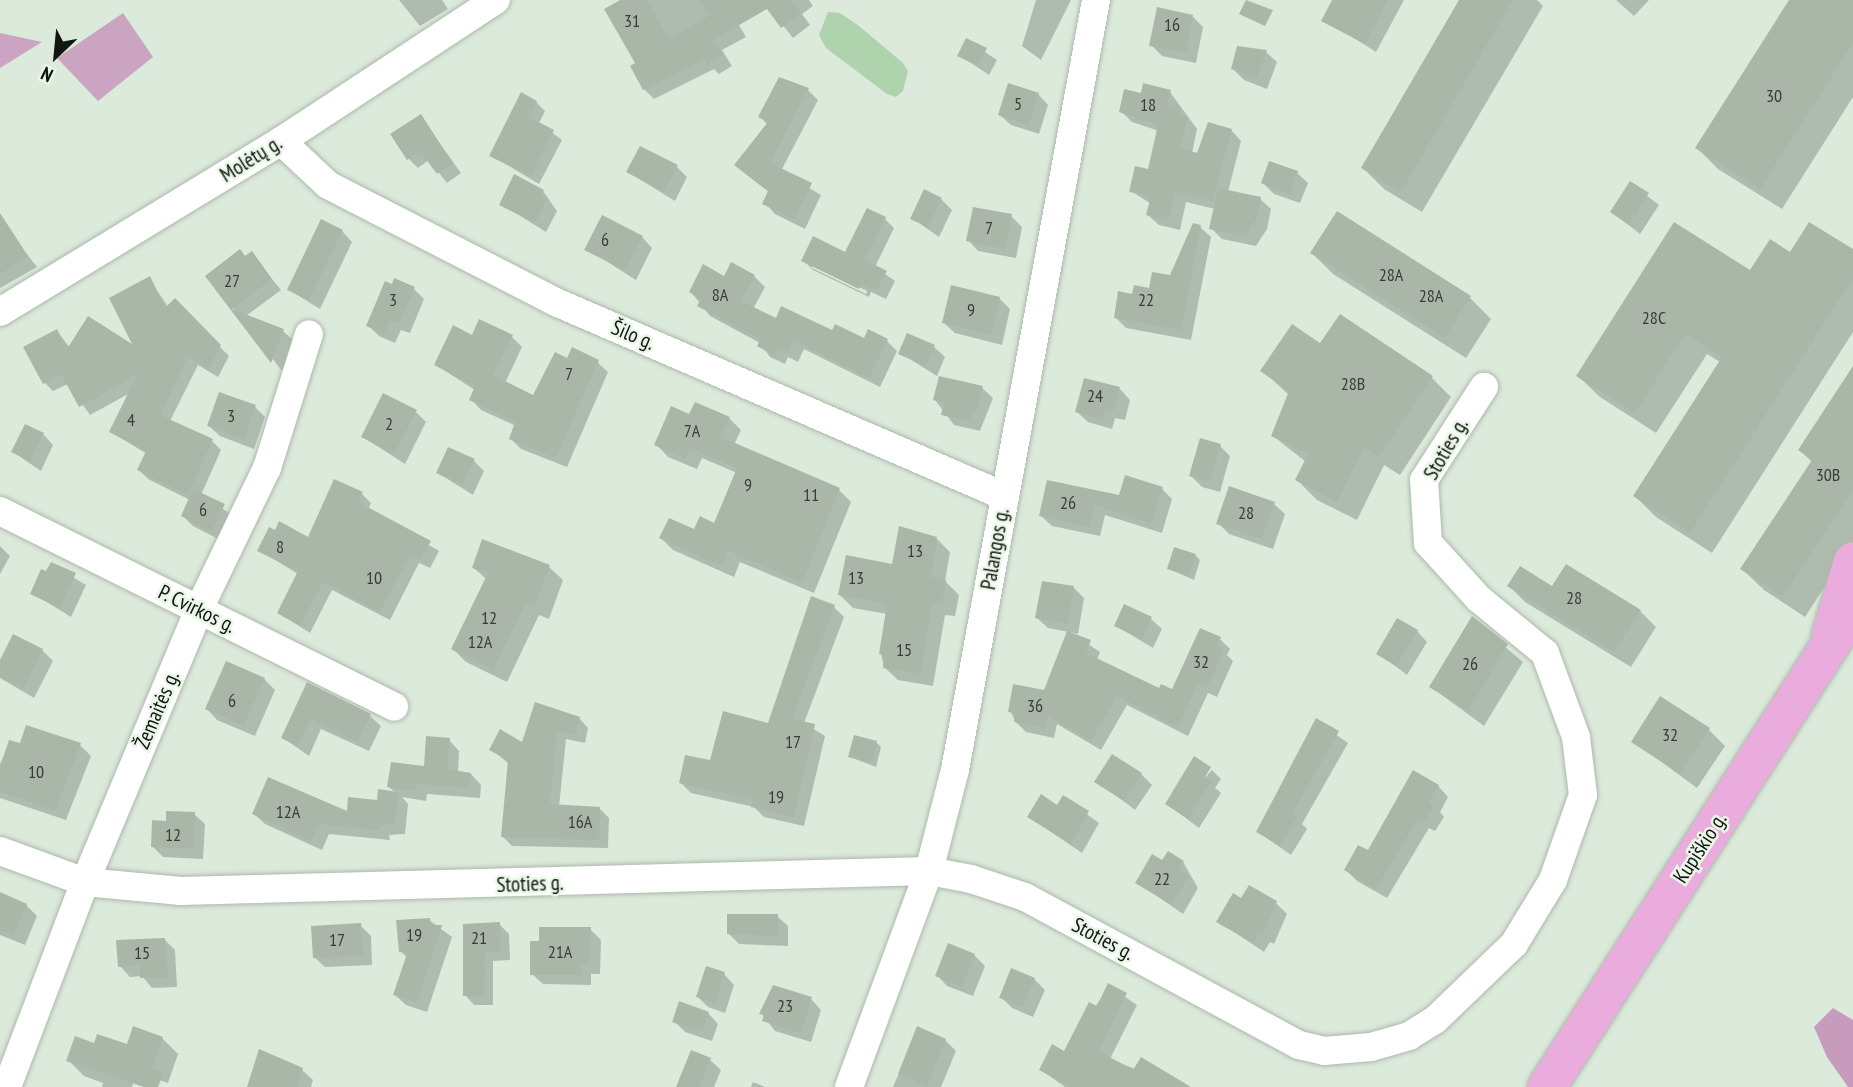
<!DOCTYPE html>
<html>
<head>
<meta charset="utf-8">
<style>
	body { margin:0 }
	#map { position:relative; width:1853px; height:1087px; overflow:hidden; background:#dceadb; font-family:"PT Sans Narrow",sans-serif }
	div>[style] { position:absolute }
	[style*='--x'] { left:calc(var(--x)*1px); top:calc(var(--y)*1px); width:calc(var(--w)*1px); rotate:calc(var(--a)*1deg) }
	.green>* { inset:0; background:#cba4c2 }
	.forest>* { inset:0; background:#c69bbc }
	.water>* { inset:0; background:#afd3ac }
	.shadow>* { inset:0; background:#0003 }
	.building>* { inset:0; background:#aab7a8 }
	.roads { filter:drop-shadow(0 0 2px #acb9ab) drop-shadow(0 0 2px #acb9ab) }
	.minor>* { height:28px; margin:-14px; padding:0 14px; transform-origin:14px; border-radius:14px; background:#fff }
	.highway>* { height:38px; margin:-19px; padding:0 19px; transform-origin:19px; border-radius:19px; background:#eaabdd }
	span { translate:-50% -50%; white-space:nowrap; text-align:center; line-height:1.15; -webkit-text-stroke:5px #eaf7e8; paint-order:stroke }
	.number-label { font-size:18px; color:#383e37 }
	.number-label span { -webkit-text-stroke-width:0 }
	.street-label { font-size:21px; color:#121611 }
	.north { position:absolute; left:21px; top:21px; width:70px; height:70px; -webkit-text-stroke:5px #eaf7e8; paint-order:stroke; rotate:206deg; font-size:19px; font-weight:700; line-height:28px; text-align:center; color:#121611 }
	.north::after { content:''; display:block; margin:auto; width:24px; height:32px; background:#121611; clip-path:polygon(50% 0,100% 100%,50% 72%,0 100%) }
</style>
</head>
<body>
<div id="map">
	<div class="green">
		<div style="clip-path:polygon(123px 13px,153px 57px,98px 101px,57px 58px)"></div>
		<div style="clip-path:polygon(0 33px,42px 42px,0 68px)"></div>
	</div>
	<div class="forest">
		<div style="clip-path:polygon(1833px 1008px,1853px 1020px,1853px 1087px,1848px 1087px,1827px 1057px,1814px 1027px)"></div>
	</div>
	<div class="water">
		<div style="clip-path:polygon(828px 12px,840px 13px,859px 26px,903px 63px,908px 71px,903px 91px,896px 97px,887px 94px,826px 48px,819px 35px)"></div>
	</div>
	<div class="shadow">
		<div style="clip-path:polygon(399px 0,442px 0,448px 9px,420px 26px)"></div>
		<div style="clip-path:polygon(623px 0,724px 0,746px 37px,722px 50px,732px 66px,719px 74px,714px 69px,654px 99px,644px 89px)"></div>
		<div style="clip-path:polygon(763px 0,809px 0,813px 6px,802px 14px,810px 25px,793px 38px)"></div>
		<div style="clip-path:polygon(1036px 0,1071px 0,1041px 60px,1022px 46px)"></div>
		<div style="clip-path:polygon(1334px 0,1404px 0,1376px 52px,1340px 29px)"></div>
		<div style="clip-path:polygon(1462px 0,1537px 0,1543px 6px,1422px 212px,1384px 189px,1363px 168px)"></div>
		<div style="clip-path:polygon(1616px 0,1649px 0,1634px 16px)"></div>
		<div style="clip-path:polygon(1792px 0,1853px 0,1853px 97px,1782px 209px,1718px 169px,1697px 148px)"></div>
		<div style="clip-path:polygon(1192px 16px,1203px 27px,1196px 63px,1162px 56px,1151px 45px)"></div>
		<div style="clip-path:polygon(967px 40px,997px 60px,989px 75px,959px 55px)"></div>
		<div style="clip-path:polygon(1238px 48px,1266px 52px,1277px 62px,1267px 89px,1244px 80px,1233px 69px)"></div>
		<div style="clip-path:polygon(780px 79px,808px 90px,818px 100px,781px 171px,821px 195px,805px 229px,775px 214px,765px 203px,770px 193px,747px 175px,768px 125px,760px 117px)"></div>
		<div style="clip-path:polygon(1170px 92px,1197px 129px,1192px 153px,1198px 155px,1231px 130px,1241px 141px,1228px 192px,1260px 199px,1271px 209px,1267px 229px,1256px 246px,1222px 239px,1211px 228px,1215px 209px,1186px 202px,1180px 230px,1159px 225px,1148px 215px,1151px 204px,1131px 191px,1150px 171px,1159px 131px,1132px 122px,1121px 111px,1142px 95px)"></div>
		<div style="clip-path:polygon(1038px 94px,1048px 105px,1039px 134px,1011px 125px,1000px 115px)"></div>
		<div style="clip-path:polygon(536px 102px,545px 111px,539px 123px,562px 140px,539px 184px,492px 156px)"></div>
		<div style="clip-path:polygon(421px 117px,461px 173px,447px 183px,429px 160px,418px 168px,408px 158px)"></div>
		<div style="clip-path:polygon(677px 167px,687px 177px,675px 201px,628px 172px)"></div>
		<div style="clip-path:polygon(1297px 173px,1308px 183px,1300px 203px,1274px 194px,1263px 183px)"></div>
		<div style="clip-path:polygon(1630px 183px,1659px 205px,1640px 234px,1612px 212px)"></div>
		<div style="clip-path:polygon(543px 191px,557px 211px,546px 232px,501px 204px)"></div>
		<div style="clip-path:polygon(941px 199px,952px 210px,939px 237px,912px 218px)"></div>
		<div style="clip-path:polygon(1337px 214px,1470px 298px,1491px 319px,1466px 358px,1333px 274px,1312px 253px)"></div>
		<div style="clip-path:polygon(1011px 216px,1022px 227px,1016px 258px,978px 251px,968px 240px)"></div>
		<div style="clip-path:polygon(evenodd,885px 219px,894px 228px,875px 267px,895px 281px,886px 299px,871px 292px,869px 297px,813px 270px,803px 260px,846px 254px,885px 219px,812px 264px,867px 291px,866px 294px,812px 268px,812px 264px)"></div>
		<div style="clip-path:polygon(0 220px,37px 267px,0 288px)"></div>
		<div style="clip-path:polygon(1200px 227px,1211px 237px,1191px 340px,1126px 328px,1116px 318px,1134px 296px,1171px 277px)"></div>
		<div style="clip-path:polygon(342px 231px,352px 242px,320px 309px,289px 290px)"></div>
		<div style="clip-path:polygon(642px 237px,652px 248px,636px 280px,587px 249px)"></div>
		<div style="clip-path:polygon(1853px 251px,1853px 332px,1712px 553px,1656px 517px,1635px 496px,1720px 362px,1707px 354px,1656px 433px,1600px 397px,1578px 376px,1750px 273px,1790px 255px)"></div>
		<div style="clip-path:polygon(251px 253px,281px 290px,246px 316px,283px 331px,294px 341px,282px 371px,208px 276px)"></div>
		<div style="clip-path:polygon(754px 276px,765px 287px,753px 309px,777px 320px,864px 340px,887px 341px,897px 351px,880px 387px,804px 349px,798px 362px,788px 357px,785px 364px,770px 357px,760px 343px,710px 316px,691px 292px,725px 278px)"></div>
		<div style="clip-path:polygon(149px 278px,168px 307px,175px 301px,229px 356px,218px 377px,198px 365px,170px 421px,212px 441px,221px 450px,201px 495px,234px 516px,222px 541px,193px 526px,183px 516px,190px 500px,148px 479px,139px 470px,147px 454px,111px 432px,130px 393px,90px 415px,68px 384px,53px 391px,43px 381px,57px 331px,70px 348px,136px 348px)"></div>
		<div style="clip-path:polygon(414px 289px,424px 299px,410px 333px,401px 330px,395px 343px,379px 336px,368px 325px)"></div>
		<div style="clip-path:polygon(999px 298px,1010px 309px,1002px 345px,955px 333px,944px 323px)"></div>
		<div style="clip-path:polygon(908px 335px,934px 347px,945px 357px,937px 376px,900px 353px)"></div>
		<div style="clip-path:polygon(472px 337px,512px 337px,522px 347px,505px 383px,534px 397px,568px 360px,597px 362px,608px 372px,567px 467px,521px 449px,511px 439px,516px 426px,481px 410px,471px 399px,475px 390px,436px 365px)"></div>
		<div style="clip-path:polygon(1321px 346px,1432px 378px,1451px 397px,1400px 475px,1384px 465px,1357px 520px,1317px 500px,1297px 480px,1306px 462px,1273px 436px,1289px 395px,1263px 371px)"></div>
		<div style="clip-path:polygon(1853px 369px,1853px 543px,1805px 617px,1764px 590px,1742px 569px,1812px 462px,1800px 450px)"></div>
		<div style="clip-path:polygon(1085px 380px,1120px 389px,1130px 400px,1125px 420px,1115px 418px,1112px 429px,1088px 422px,1077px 412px)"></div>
		<div style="clip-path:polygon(982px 388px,993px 398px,980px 431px,954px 425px,935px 400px)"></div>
		<div style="clip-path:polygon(255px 407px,265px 417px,254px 449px,220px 436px,209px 426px)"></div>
		<div style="clip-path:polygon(416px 412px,426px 422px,405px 464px,363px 437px)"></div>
		<div style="clip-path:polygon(690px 416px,729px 418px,741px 430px,734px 445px,839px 490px,851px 502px,814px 593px,740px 562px,734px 577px,673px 550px,661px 538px,715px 525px,737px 473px,702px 458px,697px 469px,668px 457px,657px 445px)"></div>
		<div style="clip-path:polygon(43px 434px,53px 445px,41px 471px,13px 452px)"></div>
		<div style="clip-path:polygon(1220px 446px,1230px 456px,1220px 492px,1202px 487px,1191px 476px)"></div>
		<div style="clip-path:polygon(474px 461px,484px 471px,473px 495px,438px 473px)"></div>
		<div style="clip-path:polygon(1162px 489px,1172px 499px,1162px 533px,1105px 515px,1100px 536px,1052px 526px,1041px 516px)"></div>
		<div style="clip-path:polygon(362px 494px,371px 503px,368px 510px,439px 551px,430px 568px,419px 563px,390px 620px,332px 590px,310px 633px,279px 613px,298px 574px,259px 550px,309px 539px)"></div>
		<div style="clip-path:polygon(1274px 504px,1285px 514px,1273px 549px,1229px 534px,1218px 523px)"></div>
		<div style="clip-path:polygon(937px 539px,950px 552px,945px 581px,959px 595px,955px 616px,945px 615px,933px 686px,898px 680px,884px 667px,881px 654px,887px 614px,853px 608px,840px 595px)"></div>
		<div style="clip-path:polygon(0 546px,10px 556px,0 574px)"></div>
		<div style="clip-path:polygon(1195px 555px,1200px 560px,1194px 580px,1169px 569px)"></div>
		<div style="clip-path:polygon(51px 564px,86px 585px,71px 617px,32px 593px)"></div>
		<div style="clip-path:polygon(549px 567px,563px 580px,549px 619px,539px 615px,507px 682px,466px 662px,453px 649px,487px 580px,474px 568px)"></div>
		<div style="clip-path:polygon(1509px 586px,1553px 589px,1640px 611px,1656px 627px,1631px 667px,1525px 602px)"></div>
		<div style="clip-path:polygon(1074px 588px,1084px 598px,1078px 634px,1070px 632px,1100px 652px,1097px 660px,1160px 690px,1173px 692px,1220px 639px,1230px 649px,1227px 655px,1233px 661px,1217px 697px,1208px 693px,1188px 736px,1127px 705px,1101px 750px,1057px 724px,1054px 738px,1026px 732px,1016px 722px,1010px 711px,1045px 692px,1069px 632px,1048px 628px,1037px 618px)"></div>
		<div style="clip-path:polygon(834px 607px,844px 617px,804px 723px,825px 736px,804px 826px,764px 817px,754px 807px,691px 793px,681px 783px,770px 725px)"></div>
		<div style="clip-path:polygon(1151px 619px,1162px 629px,1153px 648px,1116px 626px)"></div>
		<div style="clip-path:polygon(1472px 619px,1523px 662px,1484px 726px,1431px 687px)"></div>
		<div style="clip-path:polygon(1417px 631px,1427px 642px,1407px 675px,1378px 653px)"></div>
		<div style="clip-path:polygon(42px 650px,53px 661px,34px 698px,0 678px,0 664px)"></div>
		<div style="clip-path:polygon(264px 679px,275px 690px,255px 736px,217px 720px,207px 709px)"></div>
		<div style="clip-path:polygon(308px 685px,370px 716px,381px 726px,369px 751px,321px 729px,309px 756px,283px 738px)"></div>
		<div style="clip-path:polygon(579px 718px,588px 728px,585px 743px,566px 739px,559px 807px,600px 809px,609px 818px,608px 848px,512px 846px,502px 836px,509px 764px,491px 749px,523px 744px)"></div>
		<div style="clip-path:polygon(1317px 721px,1348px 743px,1302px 824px,1307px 829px,1291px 855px,1258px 832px)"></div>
		<div style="clip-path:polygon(27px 727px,80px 745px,91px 756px,66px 820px,0 798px,0 764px,10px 742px,21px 746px)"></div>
		<div style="clip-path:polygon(1709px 730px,1725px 746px,1697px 788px,1633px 741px)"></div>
		<div style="clip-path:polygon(449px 740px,459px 751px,458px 773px,471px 774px,481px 785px,480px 798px,427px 794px,426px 801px,402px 797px,408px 804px,405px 834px,389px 835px,390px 840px,329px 834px,322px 850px,265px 824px,254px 814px,348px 813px,396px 793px,389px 787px,425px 768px)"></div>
		<div style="clip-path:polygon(876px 742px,881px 747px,876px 767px,850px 757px)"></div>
		<div style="clip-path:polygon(1194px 759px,1210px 768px,1199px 784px,1212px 770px,1221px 779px,1215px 788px,1221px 793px,1199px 828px,1167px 804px)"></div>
		<div style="clip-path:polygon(1141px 774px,1152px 785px,1135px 810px,1097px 781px)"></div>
		<div style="clip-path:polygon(1438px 786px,1448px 797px,1440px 812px,1444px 817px,1435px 831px,1429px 828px,1387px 898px,1357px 881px,1346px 870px)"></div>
		<div style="clip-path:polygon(1064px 798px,1099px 823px,1082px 853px,1029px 817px,1058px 807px)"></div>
		<div style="clip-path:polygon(194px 814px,205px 824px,203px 859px,163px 857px,153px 847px,167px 823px)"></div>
		<div style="clip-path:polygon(1183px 862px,1198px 888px,1183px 914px,1137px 882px,1163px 863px)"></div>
		<div style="clip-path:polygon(0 894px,26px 905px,37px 916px,25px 945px,0 935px)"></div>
		<div style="clip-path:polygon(1242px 900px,1276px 903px,1287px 914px,1274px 944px,1270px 942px,1264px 952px,1218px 921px)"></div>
		<div style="clip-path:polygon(777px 916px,788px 926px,788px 946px,739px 944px,728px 933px)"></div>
		<div style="clip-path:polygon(429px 920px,452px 937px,427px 1012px,406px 1005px,395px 995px,408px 958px,400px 951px)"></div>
		<div style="clip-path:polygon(499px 924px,509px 934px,510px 960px,493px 961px,493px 1005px,474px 1005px,465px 995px,465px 926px)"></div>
		<div style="clip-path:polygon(360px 925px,371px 936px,372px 965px,325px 967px,314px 957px)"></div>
		<div style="clip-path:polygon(590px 929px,601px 940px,600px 974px,591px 974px,591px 985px,543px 984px,532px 974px)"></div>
		<div style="clip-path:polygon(165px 940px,175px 950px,177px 987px,152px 988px,142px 976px,130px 977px,120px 966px)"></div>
		<div style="clip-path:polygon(974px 955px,985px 966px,973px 996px,947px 986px,937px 975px)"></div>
		<div style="clip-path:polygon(724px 974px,734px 985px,725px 1013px,708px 1007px,698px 997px)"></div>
		<div style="clip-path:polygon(1034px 979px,1045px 990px,1033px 1017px,1012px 1008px,1001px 997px)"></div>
		<div style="clip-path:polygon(1109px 986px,1137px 1005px,1110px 1059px,1181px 1087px,1065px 1087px,1041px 1070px,1065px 1053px)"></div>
		<div style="clip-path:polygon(811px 999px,821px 1010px,811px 1042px,775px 1031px,761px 1013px)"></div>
		<div style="clip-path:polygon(708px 1013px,718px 1024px,712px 1041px,685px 1032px,674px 1021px)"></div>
		<div style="clip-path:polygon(918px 1029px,945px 1040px,956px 1051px,941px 1087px,893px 1087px)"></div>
		<div style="clip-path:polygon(162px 1038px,178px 1054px,168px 1083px,138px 1072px,132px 1087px,102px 1087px,103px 1083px,84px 1076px,68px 1060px,95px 1045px,125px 1046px)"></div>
		<div style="clip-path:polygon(710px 1060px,721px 1070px,714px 1087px,678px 1087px)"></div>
		<div style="clip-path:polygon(302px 1070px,313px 1080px,311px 1087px,249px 1087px)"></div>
		<div style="clip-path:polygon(753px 1082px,765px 1087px,751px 1087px)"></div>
	</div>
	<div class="building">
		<div style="clip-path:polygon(620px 0,647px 0,669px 39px,709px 16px,700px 0,791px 0,801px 14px,781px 28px,767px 9px,713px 40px,723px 55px,707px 65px,704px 59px,643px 90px,630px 66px,635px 63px,604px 9px)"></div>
		<div style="clip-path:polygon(1246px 0,1273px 10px,1265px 26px,1239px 14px)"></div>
		<div style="clip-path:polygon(1332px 0,1388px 0,1365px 44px,1321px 21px)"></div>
		<div style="clip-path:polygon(1459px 0,1513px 0,1401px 192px,1361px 168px)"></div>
		<div style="clip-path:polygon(1789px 0,1853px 0,1853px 43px,1760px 189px,1695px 148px)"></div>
		<div style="clip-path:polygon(1157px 7px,1193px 15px,1186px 53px,1149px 46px)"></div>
		<div style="clip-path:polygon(966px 38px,987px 48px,978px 66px,957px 56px)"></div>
		<div style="clip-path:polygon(1237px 46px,1267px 50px,1256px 79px,1231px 69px)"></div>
		<div style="clip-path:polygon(779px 77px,809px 88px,770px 163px,812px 183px,794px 219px,762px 204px,768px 191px,734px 165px,768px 122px,758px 117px)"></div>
		<div style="clip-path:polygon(1008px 83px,1039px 93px,1029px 125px,998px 115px)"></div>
		<div style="clip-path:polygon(1143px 83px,1171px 90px,1167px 104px,1181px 107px,1180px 115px,1188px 117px,1181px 148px,1197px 153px,1208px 122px,1232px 129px,1213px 201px,1175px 192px,1169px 220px,1146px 215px,1151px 196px,1129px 192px,1135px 166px,1148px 169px,1158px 125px,1119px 112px,1124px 89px,1141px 93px)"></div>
		<div style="clip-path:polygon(521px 92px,537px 101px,529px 117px,554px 130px,531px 176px,489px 156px)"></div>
		<div style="clip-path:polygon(421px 114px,453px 164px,437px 174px,420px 151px,407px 160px,390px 134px)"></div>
		<div style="clip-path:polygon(640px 146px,678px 165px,664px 192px,626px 172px)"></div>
		<div style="clip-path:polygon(1269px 161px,1298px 171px,1290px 194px,1261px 183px)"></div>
		<div style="clip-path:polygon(514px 174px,544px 190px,541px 196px,547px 199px,535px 223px,499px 205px)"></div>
		<div style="clip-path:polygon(1630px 181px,1649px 193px,1629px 225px,1610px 212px)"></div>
		<div style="clip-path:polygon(1218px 188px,1261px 197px,1257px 218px,1245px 237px,1209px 229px)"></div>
		<div style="clip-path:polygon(924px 189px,942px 198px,928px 227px,910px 219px)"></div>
		<div style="clip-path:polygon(973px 207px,1012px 214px,1005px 249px,966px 241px)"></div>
		<div style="clip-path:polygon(867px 208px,886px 217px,865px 260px,887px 271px,876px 291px,861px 284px,859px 289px,801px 261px,813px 236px,845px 252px)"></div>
		<div style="clip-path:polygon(1337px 211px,1471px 296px,1445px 338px,1310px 253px)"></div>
		<div style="clip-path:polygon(0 213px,28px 256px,0 274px)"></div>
		<div style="clip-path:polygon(602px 215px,643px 236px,625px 270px,584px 250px)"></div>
		<div style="clip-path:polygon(321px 219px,343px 230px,309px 300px,287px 290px)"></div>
		<div style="clip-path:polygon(1674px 222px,1750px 270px,1770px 239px,1790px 252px,1809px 222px,1853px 249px,1853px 278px,1690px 533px,1633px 496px,1722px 357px,1685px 334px,1635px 413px,1576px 376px)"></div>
		<div style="clip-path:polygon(1193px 223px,1201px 225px,1181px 330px,1114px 318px,1118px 291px,1132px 294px,1134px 285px,1149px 288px,1152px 272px,1170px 275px)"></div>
		<div style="clip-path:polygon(240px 249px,245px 256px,252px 251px,272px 279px,232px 309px,284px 329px,271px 363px,205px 276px)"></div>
		<div style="clip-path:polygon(731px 262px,755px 275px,741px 301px,776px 318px,781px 306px,832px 330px,835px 324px,864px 338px,868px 329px,888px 339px,869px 378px,793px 340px,787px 353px,777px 348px,774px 355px,757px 346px,760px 340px,753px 335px,697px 306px,701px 299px,689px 292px,703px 264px,724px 276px)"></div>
		<div style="clip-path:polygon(150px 276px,165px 308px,175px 298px,221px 345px,209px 369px,188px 357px,160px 415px,213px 439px,188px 495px,137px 470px,146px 451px,109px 432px,137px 375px,79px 407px,61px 374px,43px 384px,23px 347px,57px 329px,67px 349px,88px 316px,132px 344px,109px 298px)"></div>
		<div style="clip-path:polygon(394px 278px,415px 287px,399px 324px,390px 320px,384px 334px,366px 326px,385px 281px,392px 284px)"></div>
		<div style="clip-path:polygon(951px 285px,1000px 297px,991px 335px,942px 323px)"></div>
		<div style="clip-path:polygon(1340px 314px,1433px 376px,1379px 457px,1364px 447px,1337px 502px,1295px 480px,1308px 454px,1271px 436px,1289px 391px,1260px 371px,1292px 324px,1320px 343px)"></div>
		<div style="clip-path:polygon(479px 319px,513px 335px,493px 375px,533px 395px,555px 352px,567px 358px,572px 347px,599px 360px,556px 458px,509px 439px,515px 422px,469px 400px,475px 386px,434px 365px,453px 325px,472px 335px)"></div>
		<div style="clip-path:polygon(907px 333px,935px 345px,926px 366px,898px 354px)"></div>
		<div style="clip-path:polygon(1853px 366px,1853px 490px,1783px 597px,1740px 569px,1812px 460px,1798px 450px)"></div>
		<div style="clip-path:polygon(939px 376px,983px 386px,977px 411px,972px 410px,969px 421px,941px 415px,944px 403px,933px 400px)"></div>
		<div style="clip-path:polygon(1084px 378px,1120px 387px,1114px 411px,1105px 408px,1102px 419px,1075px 412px)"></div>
		<div style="clip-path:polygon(219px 392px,256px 405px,244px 439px,207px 426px)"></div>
		<div style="clip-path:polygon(383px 393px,417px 410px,394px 454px,361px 437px)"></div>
		<div style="clip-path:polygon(695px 402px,730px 417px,721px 437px,840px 488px,802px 583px,728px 551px,722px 566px,659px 538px,669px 518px,694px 529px,700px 516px,714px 523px,737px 468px,690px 448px,685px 459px,654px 445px,671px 406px,689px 414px)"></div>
		<div style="clip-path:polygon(25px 424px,44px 433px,30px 461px,11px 452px)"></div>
		<div style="clip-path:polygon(1200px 438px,1221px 444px,1210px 482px,1189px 476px)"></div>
		<div style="clip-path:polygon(448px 447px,475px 459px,462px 485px,436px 473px)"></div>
		<div style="clip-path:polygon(1125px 475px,1163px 487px,1151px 523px,1094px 505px,1090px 527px,1039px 516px,1047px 480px,1119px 495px)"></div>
		<div style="clip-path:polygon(334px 479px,363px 492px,358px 502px,431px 541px,420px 560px,410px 555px,380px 612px,323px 582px,300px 626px,277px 613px,298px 571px,257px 551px,269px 527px,275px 530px,279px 521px,308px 537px)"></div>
		<div style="clip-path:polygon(1229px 486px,1275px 502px,1262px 539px,1216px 524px)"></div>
		<div style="clip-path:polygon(193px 489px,225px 504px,211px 532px,181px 516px)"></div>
		<div style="clip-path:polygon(899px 526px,937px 537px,931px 577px,946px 580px,942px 604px,932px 602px,921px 674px,883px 668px,884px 655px,879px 654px,887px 604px,838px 595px,846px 555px,892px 564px)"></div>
		<div style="clip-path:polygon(482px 539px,550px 565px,535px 606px,526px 603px,493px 670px,451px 649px,488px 573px,472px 568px)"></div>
		<div style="clip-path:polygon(1174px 547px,1196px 554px,1189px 576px,1167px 569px)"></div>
		<div style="clip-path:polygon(51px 562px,76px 573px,60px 608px,30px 594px,41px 569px,46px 571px)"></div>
		<div style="clip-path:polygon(1566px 564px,1641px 610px,1614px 652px,1507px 586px,1520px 566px,1552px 586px)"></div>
		<div style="clip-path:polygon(1042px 581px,1074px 586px,1068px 624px,1035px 618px)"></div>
		<div style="clip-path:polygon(811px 596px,835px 605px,792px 719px,815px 724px,794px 817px,751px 807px,753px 800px,679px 783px,685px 755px,710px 760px,723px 711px,768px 723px)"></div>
		<div style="clip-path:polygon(1124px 604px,1152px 617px,1142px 639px,1114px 626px)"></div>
		<div style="clip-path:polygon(1472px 616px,1508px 644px,1468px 711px,1429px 687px)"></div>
		<div style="clip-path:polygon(1397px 618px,1418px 630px,1396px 666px,1376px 654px)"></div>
		<div style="clip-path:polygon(1200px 628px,1221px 637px,1217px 646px,1224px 649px,1207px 688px,1198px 684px,1178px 727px,1117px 696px,1091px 741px,1047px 716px,1045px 728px,1014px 722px,1015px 713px,1008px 712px,1013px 684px,1044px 690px,1067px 631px,1091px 640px,1086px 653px,1159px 688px,1161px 684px,1172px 689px)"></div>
		<div style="clip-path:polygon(13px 634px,43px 649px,23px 689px,0 677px,0 660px)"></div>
		<div style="clip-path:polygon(226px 661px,265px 678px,244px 726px,205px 709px)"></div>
		<div style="clip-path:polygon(307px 682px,371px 714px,358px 742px,311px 719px,298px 746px,281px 738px)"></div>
		<div style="clip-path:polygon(1660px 696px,1710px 728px,1680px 774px,1631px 742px)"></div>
		<div style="clip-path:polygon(535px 702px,580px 717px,576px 735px,557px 731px,550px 804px,600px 807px,599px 840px,501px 837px,508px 760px,489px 750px,500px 729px,522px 742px)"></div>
		<div style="clip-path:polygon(1316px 718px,1339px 731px,1292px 814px,1297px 817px,1280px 846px,1256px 832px)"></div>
		<div style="clip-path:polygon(26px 725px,81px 743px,55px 811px,0 792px,0 767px,9px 740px,20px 743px)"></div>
		<div style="clip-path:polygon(854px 735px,877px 741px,872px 763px,848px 757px)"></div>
		<div style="clip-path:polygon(426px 736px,450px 738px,447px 769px,471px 773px,470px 788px,417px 784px,416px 791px,387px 787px,391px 762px,424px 766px)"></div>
		<div style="clip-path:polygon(1112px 754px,1142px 773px,1124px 801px,1094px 782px)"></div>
		<div style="clip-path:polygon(1194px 756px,1211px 767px,1205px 777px,1211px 782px,1188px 819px,1165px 804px)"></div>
		<div style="clip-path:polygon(1413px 770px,1439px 785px,1429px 802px,1434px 805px,1424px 822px,1418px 819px,1376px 889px,1344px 870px,1358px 845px,1368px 850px)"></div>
		<div style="clip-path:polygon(268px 777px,347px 811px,348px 797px,377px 800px,378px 789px,398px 792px,395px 824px,380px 825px,380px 830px,319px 824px,311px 841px,252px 814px)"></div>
		<div style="clip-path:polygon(1041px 794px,1057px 805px,1063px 795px,1089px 811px,1071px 844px,1027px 817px)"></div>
		<div style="clip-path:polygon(166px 811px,195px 812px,193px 849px,151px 847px,152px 820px,166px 821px)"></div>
		<div style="clip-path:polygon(1168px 851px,1184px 861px,1178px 869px,1189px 876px,1172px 905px,1135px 883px,1152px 854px,1162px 860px)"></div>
		<div style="clip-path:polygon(1249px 885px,1277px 901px,1263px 935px,1259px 933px,1253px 943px,1216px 922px,1233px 893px,1241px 898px)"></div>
		<div style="clip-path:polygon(0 892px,27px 904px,14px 936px,0 930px)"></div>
		<div style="clip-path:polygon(727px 914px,778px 914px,778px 936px,727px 934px)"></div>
		<div style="clip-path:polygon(430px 918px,431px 925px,442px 925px,417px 1003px,393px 995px,408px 951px,399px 952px,396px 920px)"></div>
		<div style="clip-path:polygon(500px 922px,501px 951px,485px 952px,484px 996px,463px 996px,463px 924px)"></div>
		<div style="clip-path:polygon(361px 923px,363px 955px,313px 958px,311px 926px)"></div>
		<div style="clip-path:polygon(539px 927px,591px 927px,590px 964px,581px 964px,581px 975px,530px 975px,530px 941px,539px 941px)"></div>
		<div style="clip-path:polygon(165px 938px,168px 977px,140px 978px,139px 965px,118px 967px,116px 940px)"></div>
		<div style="clip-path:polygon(948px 943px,975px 954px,962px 987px,935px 976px)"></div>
		<div style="clip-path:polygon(706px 966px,725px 972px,715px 1004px,696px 997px)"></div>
		<div style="clip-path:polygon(1011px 968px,1035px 978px,1023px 1007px,999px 998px)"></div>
		<div style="clip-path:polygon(1108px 983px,1127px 993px,1099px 1051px,1133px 1070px,1141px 1057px,1191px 1087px,1071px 1087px,1039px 1070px,1052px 1044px,1064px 1051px,1089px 1002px,1097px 1006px)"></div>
		<div style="clip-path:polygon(773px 985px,812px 997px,801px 1033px,762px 1021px,764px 1015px,759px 1014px)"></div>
		<div style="clip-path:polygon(679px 1001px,709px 1012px,702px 1032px,672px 1022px)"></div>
		<div style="clip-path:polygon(133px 1026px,163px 1037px,152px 1068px,164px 1072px,158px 1087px,144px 1087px,66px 1061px,75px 1036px,94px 1043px,97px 1034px,127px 1044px)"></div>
		<div style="clip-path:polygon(917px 1026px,946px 1039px,927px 1086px,898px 1074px)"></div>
		<div style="clip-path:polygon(259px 1049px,303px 1068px,297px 1087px,247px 1087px)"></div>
		<div style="clip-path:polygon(691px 1050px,711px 1058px,699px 1087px,676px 1087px)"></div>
	</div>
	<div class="roads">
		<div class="minor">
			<div style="--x:281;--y:141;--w:64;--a:43.1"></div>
			<div style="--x:328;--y:185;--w:259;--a:27.2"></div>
			<div style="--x:558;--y:303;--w:487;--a:23.4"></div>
			<div style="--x:0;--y:312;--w:329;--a:-31.3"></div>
			<div style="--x:281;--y:141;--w:257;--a:-33.3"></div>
			<div style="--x:0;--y:511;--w:440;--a:26.4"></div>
			<div style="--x:0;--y:851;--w:90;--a:20"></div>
			<div style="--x:85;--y:882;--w:96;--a:5.4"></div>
			<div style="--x:181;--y:891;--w:748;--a:-1.53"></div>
			<div style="--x:929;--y:871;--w:43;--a:10.8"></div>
			<div style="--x:971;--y:879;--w:57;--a:18.4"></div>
			<div style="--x:1025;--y:897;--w:311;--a:28.4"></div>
			<div style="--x:1299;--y:1045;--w:26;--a:13"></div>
			<div style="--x:1324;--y:1051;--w:47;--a:-4.9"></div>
			<div style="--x:1371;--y:1047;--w:40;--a:-16"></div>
			<div style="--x:1409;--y:1036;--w:31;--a:-32"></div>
			<div style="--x:1435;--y:1020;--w:110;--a:-43.9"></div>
			<div style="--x:1514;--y:944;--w:75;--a:-58.6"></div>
			<div style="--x:1553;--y:880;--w:90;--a:-70.6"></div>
			<div style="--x:1583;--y:795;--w:58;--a:-96.9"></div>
			<div style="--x:1576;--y:737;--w:90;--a:-110.3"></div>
			<div style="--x:1545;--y:653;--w:85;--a:-140.7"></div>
			<div style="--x:1479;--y:599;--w:76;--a:-132.3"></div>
			<div style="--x:1428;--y:543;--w:63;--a:-93.6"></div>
			<div style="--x:1424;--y:480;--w:111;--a:-57.2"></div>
			<div style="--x:7;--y:1087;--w:219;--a:-69.2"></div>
			<div style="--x:85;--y:882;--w:296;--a:-67.3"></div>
			<div style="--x:199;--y:609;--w:157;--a:-64.3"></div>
			<div style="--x:267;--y:468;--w:140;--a:-72.6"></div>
			<div style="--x:849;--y:1087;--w:230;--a:-69.7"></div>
			<div style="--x:929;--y:871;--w:104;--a:-75.6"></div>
			<div style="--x:955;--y:770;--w:783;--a:-79.62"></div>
		</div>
		<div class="highway">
			<div style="--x:1831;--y:635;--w:77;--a:-73.4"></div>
			<div style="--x:1547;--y:1087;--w:568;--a:-57.37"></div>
		</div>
	</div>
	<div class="number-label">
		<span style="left:632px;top:21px">31</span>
		<span style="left:1172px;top:25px">16</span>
		<span style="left:1774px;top:96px">30</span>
		<span style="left:1018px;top:104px">5</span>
		<span style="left:1148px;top:105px">18</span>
		<span style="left:989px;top:228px">7</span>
		<span style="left:605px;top:240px">6</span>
		<span style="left:1391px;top:275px">28A</span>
		<span style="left:232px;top:281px">27</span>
		<span style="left:720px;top:295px">8A</span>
		<span style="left:1431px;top:296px">28A</span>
		<span style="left:393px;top:300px">3</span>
		<span style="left:1146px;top:300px">22</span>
		<span style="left:971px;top:310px">9</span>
		<span style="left:1654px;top:318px">28C</span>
		<span style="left:569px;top:374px">7</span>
		<span style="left:1353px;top:384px">28B</span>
		<span style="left:1095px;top:396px">24</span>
		<span style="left:231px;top:416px">3</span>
		<span style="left:131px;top:420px">4</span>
		<span style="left:389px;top:424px">2</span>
		<span style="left:692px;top:431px">7A</span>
		<span style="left:1828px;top:475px">30B</span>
		<span style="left:748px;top:485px">9</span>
		<span style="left:811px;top:495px">11</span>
		<span style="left:1068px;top:503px">26</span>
		<span style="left:203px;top:510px">6</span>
		<span style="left:1246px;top:513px">28</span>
		<span style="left:280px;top:547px">8</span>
		<span style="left:915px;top:551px">13</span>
		<span style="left:374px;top:578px">10</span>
		<span style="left:856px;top:578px">13</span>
		<span style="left:1574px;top:598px">28</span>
		<span style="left:489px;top:618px">12</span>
		<span style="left:480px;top:642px">12A</span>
		<span style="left:904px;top:650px">15</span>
		<span style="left:1201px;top:662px">32</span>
		<span style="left:1470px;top:664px">26</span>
		<span style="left:232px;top:701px">6</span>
		<span style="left:1035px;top:706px">36</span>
		<span style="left:1670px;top:735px">32</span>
		<span style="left:793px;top:742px">17</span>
		<span style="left:36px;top:772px">10</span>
		<span style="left:776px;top:797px">19</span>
		<span style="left:288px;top:812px">12A</span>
		<span style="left:580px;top:822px">16A</span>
		<span style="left:173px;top:835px">12</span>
		<span style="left:1162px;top:879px">22</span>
		<span style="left:414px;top:935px">19</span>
		<span style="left:479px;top:938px">21</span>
		<span style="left:337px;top:940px">17</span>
		<span style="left:560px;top:952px">21A</span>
		<span style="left:142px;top:953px">15</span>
		<span style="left:785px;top:1006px">23</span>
	</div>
	<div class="street-label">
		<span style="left:251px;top:159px;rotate:-32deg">Molėtų g.</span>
		<span style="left:633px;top:335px;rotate:23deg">Šilo g.</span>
		<span style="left:1446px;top:449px;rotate:-60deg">Stoties g.</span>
		<span style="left:995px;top:549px;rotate:-80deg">Palangos g.</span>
		<span style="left:197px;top:609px;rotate:26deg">P. Cvirkos g.</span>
		<span style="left:157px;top:710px;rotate:-67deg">Žemaitės g.</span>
		<span style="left:1700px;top:848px;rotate:-57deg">Kupiškio g.</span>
		<span style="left:530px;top:884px;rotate:-2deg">Stoties g.</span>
		<span style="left:1103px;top:939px;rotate:28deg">Stoties g.</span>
	</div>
	<div class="north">N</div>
</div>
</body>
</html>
